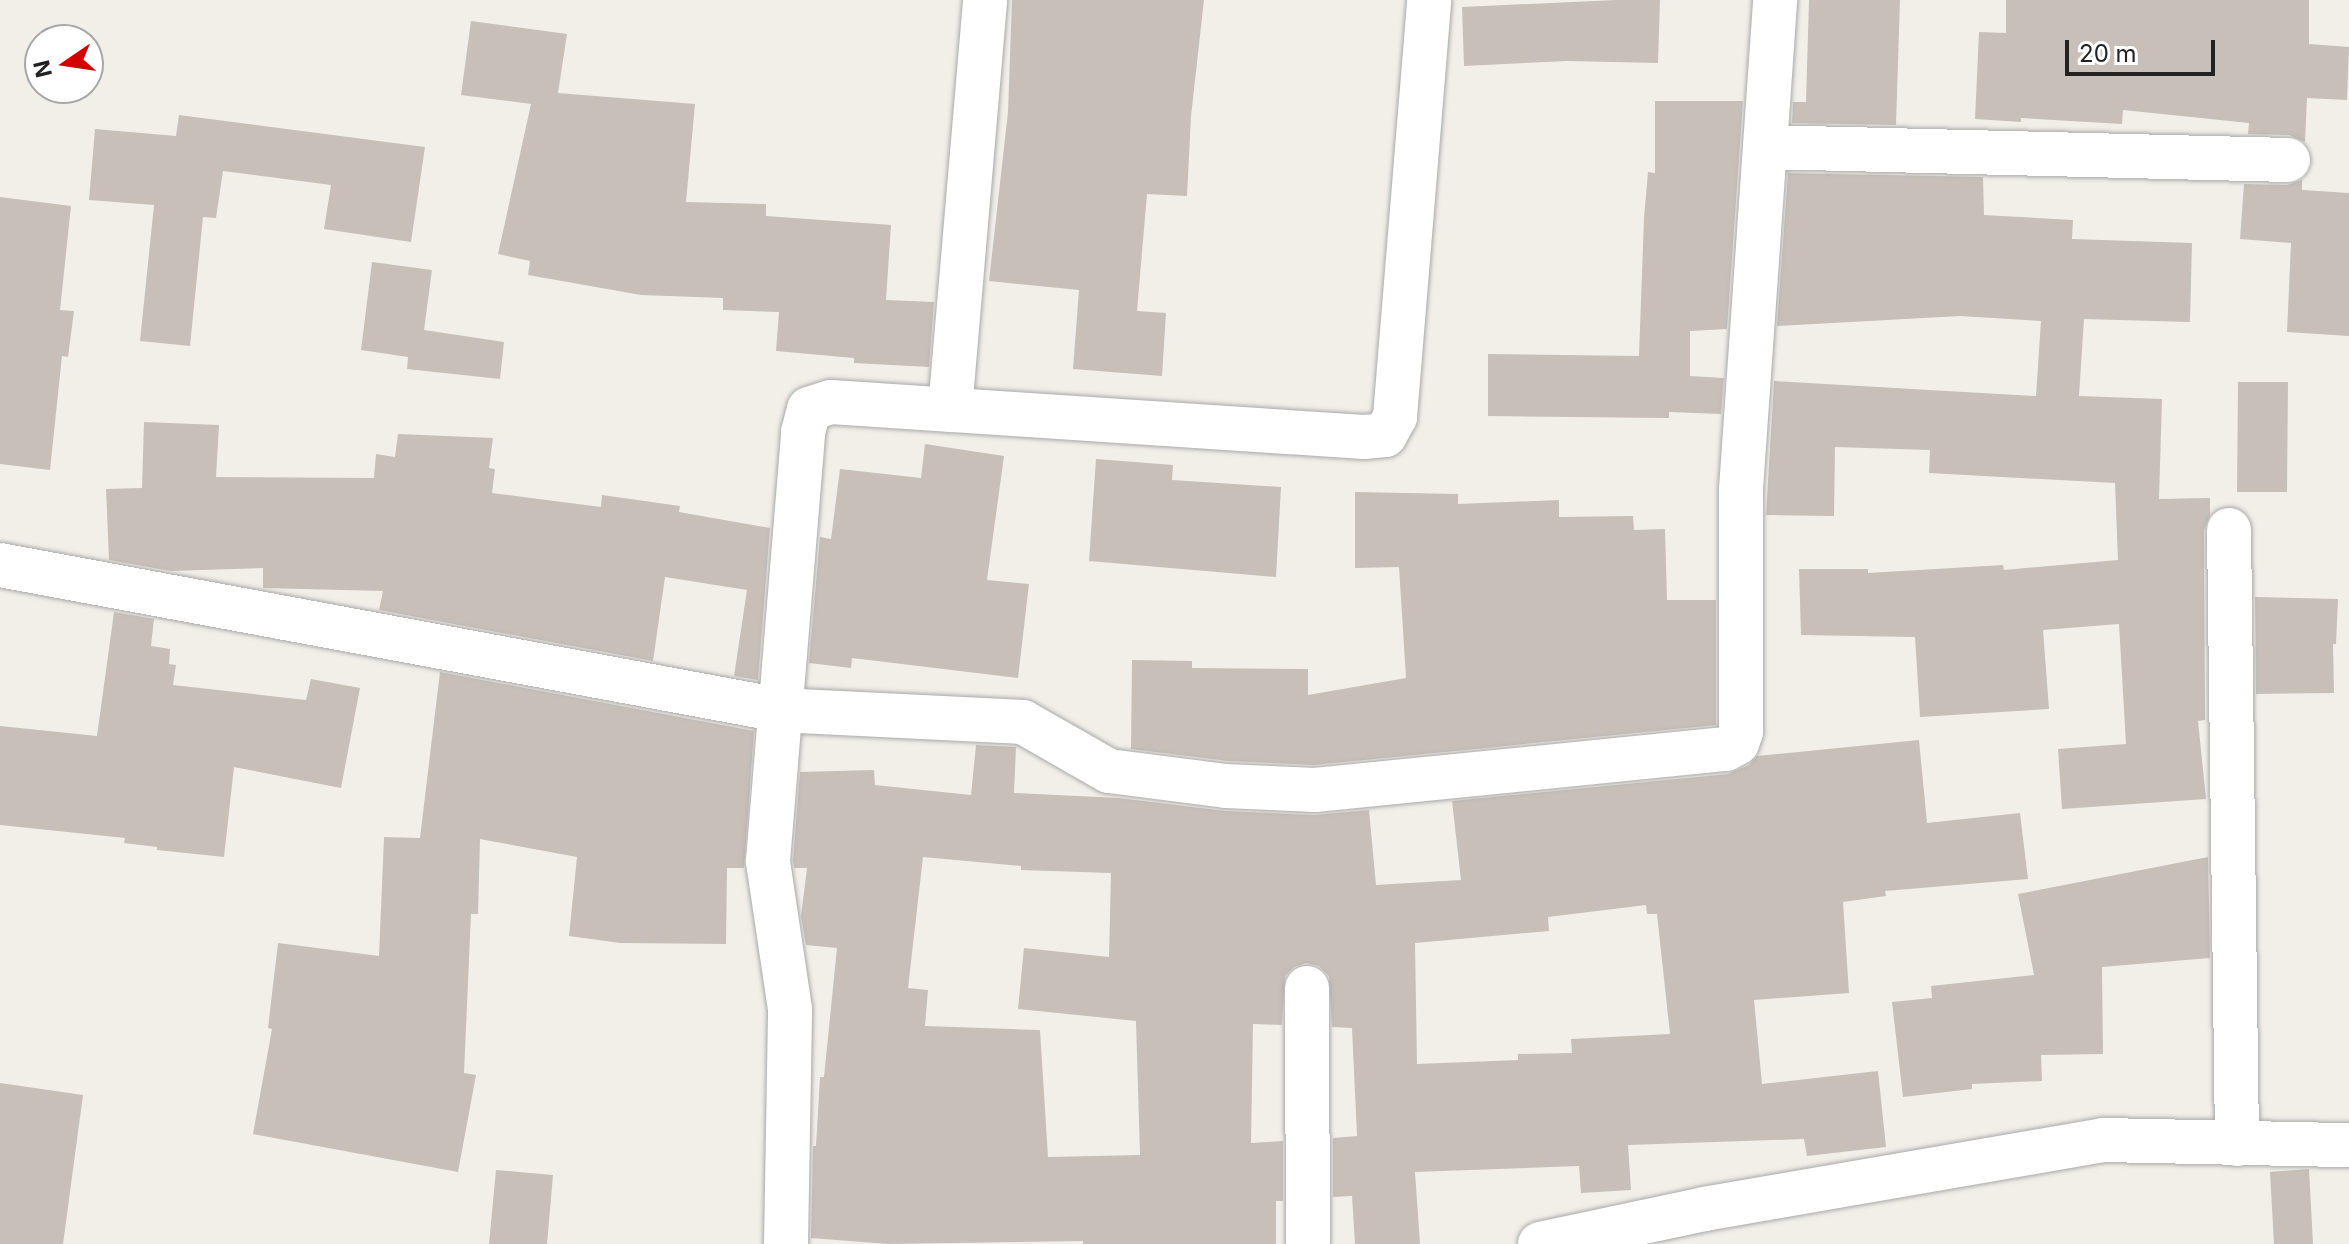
<!DOCTYPE html>
<html>
<head>
<meta charset="utf-8">
<style>
	body { margin:0 }
	#map { position:relative; width:2349px; height:1244px; overflow:hidden; background:#f2efe9; font-family:Inter,sans-serif }
	div>[style] { position:absolute }
	[style*='--x'] { left:calc(var(--x)*1px); top:calc(var(--y)*1px); width:calc(var(--w)*1px); rotate:calc(var(--a)*1deg) }
	.building>* { inset:0; background:#c7bfb8 }
	.roads { filter:drop-shadow(0 0 2px #a9a9a9) drop-shadow(0 0 2px #a9a9a9) }
	.minor>* { height:44px; margin:-22px; padding:0 22px; transform-origin:22px; border-radius:22px; background:#fff }
	span { translate:-50% -50%; white-space:nowrap; text-align:center; line-height:1.15; -webkit-text-stroke:7px #fff; paint-order:stroke }
	.north { position:absolute; left:24px; top:24px; width:80px; height:80px; box-sizing:border-box; background:#fff; border:2px solid #a7a7a7; border-radius:50%; rotate:257deg; font-size:22px; font-weight:700; line-height:32px; text-align:center; color:#222 }
	.north::after { content:''; display:block; margin:auto; width:28px; height:36px; background:#d40000; clip-path:polygon(50% 0,100% 100%,50% 72%,0 100%) }
	.scale { position:absolute; left:2065px; top:40px; width:150px; height:36px; box-sizing:border-box; border:4px solid #222; border-top:0; padding-left:10px; font-size:24px; line-height:28px; white-space:nowrap; color:#222; -webkit-text-stroke:6px #fff; paint-order:stroke }
</style>
</head>
<body>
<div id="map">
	<div class="building">
		<div style="clip-path:polygon(1012px 0,1204px 0,1191px 116px,1187px 196px,1147px 194px,1137px 311px,1166px 313px,1162px 376px,1073px 369px,1079px 290px,989px 281px,1008px 112px)"></div>
		<div style="clip-path:polygon(1616px 0,1660px 0,1658px 63px,1567px 61px,1464px 66px,1462px 7px)"></div>
		<div style="clip-path:polygon(1809px 0,1900px 0,1896px 125px,1792px 123px,1793px 102px,1806px 102px)"></div>
		<div style="clip-path:polygon(2006px 0,2309px 0,2309px 44px,2349px 47px,2347px 100px,2307px 98px,2305px 142px,2289px 135px,2248px 134px,2249px 123px,2123px 110px,2122px 124px,2021px 118px,2021px 122px,1975px 119px,1979px 32px,2006px 33px)"></div>
		<div style="clip-path:polygon(471px 21px,567px 34px,558px 93px,695px 104px,686px 202px,766px 204px,766px 216px,891px 225px,886px 300px,934px 302px,929px 367px,854px 363px,854px 358px,776px 351px,779px 312px,723px 310px,723px 298px,641px 295px,528px 275px,530px 261px,498px 254px,531px 104px,461px 95px)"></div>
		<div style="clip-path:polygon(1655px 101px,1743px 101px,1727px 329px,1690px 331px,1690px 376px,1724px 378px,1721px 414px,1669px 412px,1669px 418px,1488px 416px,1488px 354px,1639px 356px,1644px 218px,1648px 172px,1655px 173px)"></div>
		<div style="clip-path:polygon(179px 115px,425px 147px,411px 242px,324px 229px,331px 185px,223px 171px,216px 218px,203px 217px,190px 346px,140px 341px,154px 205px,89px 200px,95px 129px,176px 136px)"></div>
		<div style="clip-path:polygon(1788px 173px,1983px 177px,1984px 215px,2073px 220px,2072px 239px,2192px 243px,2190px 322px,2084px 319px,2079px 396px,2162px 399px,2159px 499px,2210px 498px,2210px 515px,2204px 530px,2205px 720px,2198px 721px,2206px 799px,2062px 809px,2058px 749px,2126px 744px,2119px 624px,2043px 630px,2049px 709px,1920px 717px,1915px 637px,1801px 635px,1799px 569px,1868px 569px,1868px 573px,2003px 565px,2004px 570px,2118px 560px,2115px 483px,1929px 473px,1930px 450px,1835px 447px,1834px 516px,1766px 515px,1774px 381px,2036px 396px,2041px 321px,1960px 316px,1777px 326px)"></div>
		<div style="clip-path:polygon(2302px 180px,2302px 190px,2349px 193px,2349px 336px,2287px 332px,2291px 243px,2240px 239px,2244px 184px,2287px 185px)"></div>
		<div style="clip-path:polygon(0 197px,71px 206px,60px 310px,74px 311px,68px 357px,62px 356px,50px 470px,0 464px)"></div>
		<div style="clip-path:polygon(372px 262px,432px 270px,424px 330px,504px 342px,500px 379px,407px 369px,408px 357px,361px 350px)"></div>
		<div style="clip-path:polygon(2238px 382px,2288px 382px,2287px 492px,2237px 492px)"></div>
		<div style="clip-path:polygon(144px 422px,219px 425px,216px 477px,374px 478px,376px 454px,395px 457px,398px 434px,493px 438px,489px 468px,495px 469px,492px 493px,601px 507px,602px 495px,680px 506px,679px 512px,770px 528px,758px 680px,734px 676px,747px 590px,665px 577px,653px 661px,379px 610px,383px 591px,263px 588px,263px 568px,171px 571px,109px 560px,106px 489px,142px 488px)"></div>
		<div style="clip-path:polygon(925px 444px,1004px 456px,987px 580px,1029px 584px,1018px 678px,852px 658px,851px 668px,809px 663px,820px 537px,831px 539px,840px 469px,921px 478px)"></div>
		<div style="clip-path:polygon(1096px 459px,1173px 465px,1172px 480px,1281px 487px,1276px 577px,1089px 561px)"></div>
		<div style="clip-path:polygon(1355px 492px,1458px 494px,1458px 504px,1559px 500px,1559px 517px,1633px 516px,1634px 530px,1665px 529px,1667px 600px,1716px 600px,1716px 725px,1314px 765px,1228px 761px,1131px 749px,1132px 660px,1192px 661px,1192px 668px,1308px 669px,1308px 695px,1406px 678px,1399px 567px,1355px 568px)"></div>
		<div style="clip-path:polygon(2255px 597px,2338px 599px,2336px 644px,2333px 644px,2334px 693px,2256px 694px)"></div>
		<div style="clip-path:polygon(114px 612px,154px 619px,151px 646px,170px 649px,169px 664px,176px 665px,173px 685px,306px 700px,311px 679px,360px 688px,341px 788px,234px 767px,224px 857px,157px 850px,157px 847px,124px 843px,125px 838px,0 825px,0 726px,97px 736px)"></div>
		<div style="clip-path:polygon(440px 672px,754px 731px,744px 868px,727px 868px,726px 944px,620px 943px,569px 936px,577px 857px,480px 839px,478px 914px,471px 914px,464px 1073px,476px 1075px,458px 1172px,253px 1134px,272px 1029px,268px 1028px,278px 943px,379px 956px,384px 837px,420px 838px)"></div>
		<div style="clip-path:polygon(evenodd,1919px 740px,1927px 823px,2020px 813px,2028px 879px,1885px 891px,1886px 896px,1843px 902px,1849px 993px,1754px 1000px,1762px 1084px,1878px 1071px,1886px 1147px,1807px 1156px,1804px 1139px,1628px 1145px,1631px 1190px,1581px 1193px,1579px 1166px,1415px 1172px,1420px 1244px,1355px 1244px,1352px 1196px,1333px 1197px,1333px 1138px,1357px 1136px,1352px 1028px,1332px 1027px,1329px 976px,1319px 966px,1306px 963px,1294px 967px,1285px 976px,1282px 1025px,1253px 1024px,1251px 1143px,1283px 1141px,1283px 1201px,1276px 1201px,1276px 1244px,1083px 1244px,1083px 1241px,888px 1244px,811px 1238px,813px 1146px,816px 1146px,820px 1077px,824px 1077px,837px 948px,806px 945px,801px 916px,807px 868px,794px 868px,793px 860px,800px 772px,874px 770px,875px 785px,971px 795px,976px 745px,1016px 747px,1014px 793px,1119px 798px,1225px 811px,1314px 815px,1369px 810px,1376px 885px,1461px 880px,1452px 801px,1728px 774px,1749px 765px,1757px 756px,1919px 740px,923px 857px,1021px 866px,1021px 870px,1111px 873px,1109px 957px,1024px 948px,1018px 1009px,1136px 1021px,1140px 1155px,1048px 1157px,1040px 1030px,925px 1026px,928px 990px,908px 988px,923px 857px,1919px 740px,1646px 905px,1647px 914px,1657px 914px,1670px 1034px,1571px 1039px,1572px 1053px,1518px 1054px,1518px 1060px,1417px 1064px,1415px 943px,1549px 931px,1548px 917px,1646px 905px)"></div>
		<div style="clip-path:polygon(2208px 857px,2210px 958px,2102px 967px,2103px 1054px,2041px 1055px,2042px 1081px,1972px 1084px,1972px 1089px,1903px 1097px,1892px 1002px,1932px 998px,1931px 986px,2034px 975px,2018px 894px)"></div>
		<div style="clip-path:polygon(0 1083px,83px 1095px,63px 1244px,0 1244px)"></div>
		<div style="clip-path:polygon(2309px 1169px,2313px 1244px,2274px 1244px,2270px 1172px)"></div>
		<div style="clip-path:polygon(496px 1170px,553px 1175px,547px 1244px,489px 1244px)"></div>
	</div>
	<div class="roads">
		<div class="minor">
			<div style="--x:1765;--y:147;--w:523;--a:1.42"></div>
			<div style="--x:950;--y:410;--w:411;--a:-85.1"></div>
			<div style="--x:2229;--y:530;--w:614;--a:89.25"></div>
			<div style="--x:0;--y:565;--w:793;--a:10.53"></div>
			<div style="--x:780;--y:710;--w:243;--a:2.8"></div>
			<div style="--x:1023;--y:722;--w:99;--a:29.7"></div>
			<div style="--x:1109;--y:771;--w:118;--a:7.3"></div>
			<div style="--x:1226;--y:786;--w:89;--a:2.6"></div>
			<div style="--x:1315;--y:790;--w:413;--a:-5.7"></div>
			<div style="--x:1726;--y:749;--w:13;--a:-29"></div>
			<div style="--x:1737;--y:743;--w:12;--a:-70"></div>
			<div style="--x:1741;--y:732;--w:243;--a:-90"></div>
			<div style="--x:1741;--y:489;--w:490;--a:-86"></div>
			<div style="--x:1307;--y:988;--w:256;--a:89.8"></div>
			<div style="--x:786;--y:1244;--w:235;--a:-89"></div>
			<div style="--x:790;--y:1009;--w:150;--a:-98.5"></div>
			<div style="--x:768;--y:861;--w:430;--a:-85.3"></div>
			<div style="--x:803;--y:432;--w:24;--a:-75"></div>
			<div style="--x:809;--y:409;--w:23;--a:-18"></div>
			<div style="--x:831;--y:402;--w:534;--a:3.76"></div>
			<div style="--x:1364;--y:437;--w:21;--a:-5"></div>
			<div style="--x:1385;--y:435;--w:21;--a:-61"></div>
			<div style="--x:1395;--y:417;--w:418;--a:-85.3"></div>
			<div style="--x:1540;--y:1244;--w:168;--a:-12"></div>
			<div style="--x:1704;--y:1209;--w:405;--a:-9.8"></div>
			<div style="--x:2103;--y:1140;--w:246;--a:1.2"></div>
		</div>
	</div>
	<div class="north">N</div>
	<div class="scale">20 m</div>
</div>
</body>
</html>
